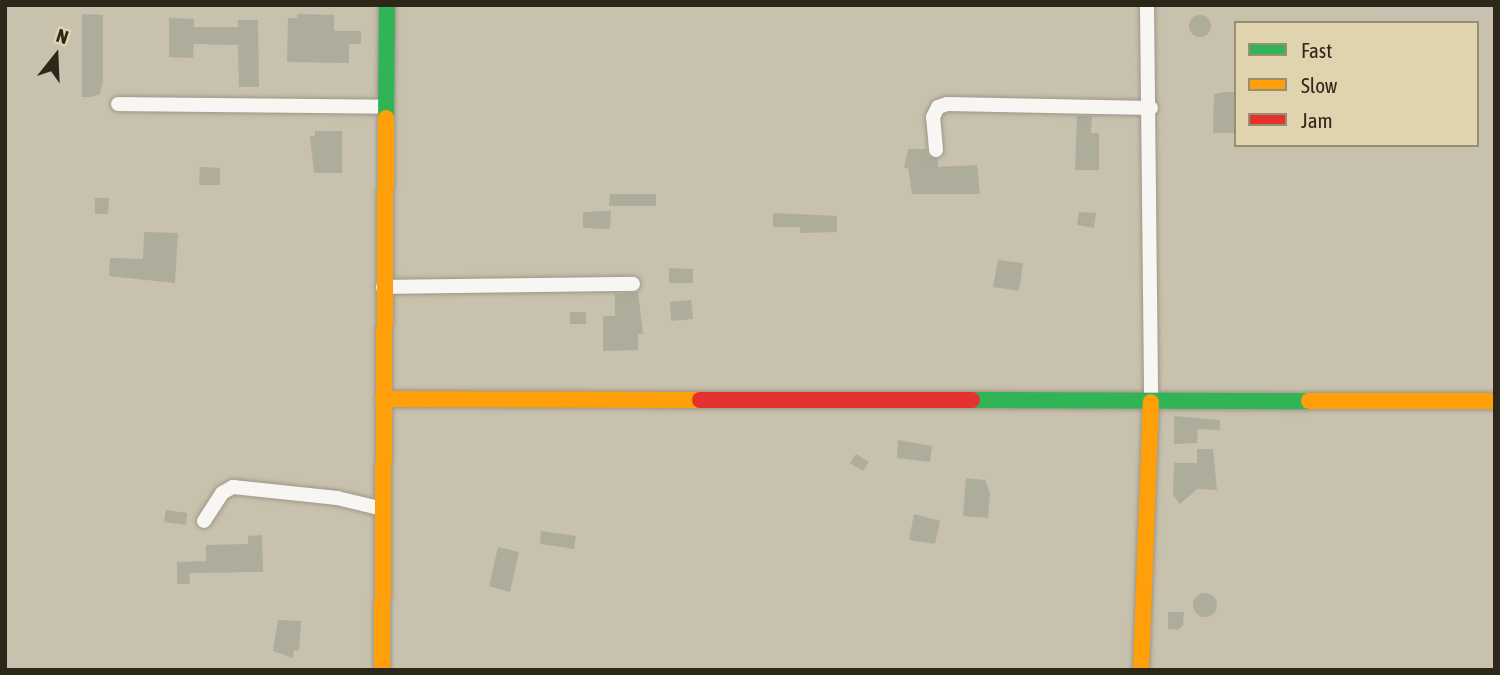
<!DOCTYPE html>
<html>
<head>
<meta charset="utf-8">
<style>
	body { margin:0 }
	#map { position:relative; width:1500px; height:675px; overflow:hidden; background:#c8c1ad; font-family:"Asap Condensed",sans-serif }
	div>[style] { position:absolute }
	[style*='--x'] { left:calc(var(--x)*1px); top:calc(var(--y)*1px); width:calc(var(--w)*1px); rotate:calc(var(--a)*1deg) }
	.building>* { inset:0; background:#aeac9b }
	.round { border-radius:50% }
	.path>* { height:2px; margin-top:-1px; transform-origin:0; background:repeating-linear-gradient(90deg,#c6c4bf 0 5px,transparent 0 10px) }
	.roads { filter:drop-shadow(0 0 2px #9d9788) drop-shadow(0 0 2px #9d9788) }
	.street>* { height:14px; margin:-7px; padding:0 7px; transform-origin:7px; border-radius:7px; background:#f7f6f3 }
	.fast>* { height:16px; margin:-8px; padding:0 8px; transform-origin:8px; border-radius:8px; background:#30b455 }
	.slow>* { height:16px; margin:-8px; padding:0 8px; transform-origin:8px; border-radius:8px; background:#ff9f0a }
	.jam>* { height:16px; margin:-8px; padding:0 8px; transform-origin:8px; border-radius:8px; background:#e5322d }
	span { translate:-50% -50%; white-space:nowrap; text-align:center; line-height:1.15; -webkit-text-stroke:5px #e0d4af; paint-order:stroke }
	.frame { position:absolute; inset:0; border:7px solid #2c2719; pointer-events:none }
	.legend { position:absolute; left:1234px; top:21px; width:245px; height:126px; box-sizing:border-box; background:#e0d4af; border:2px solid #988f73; margin:0; padding:9px 12px; list-style:none; font-size:21px; color:#2c2719 }
	.legend li { display:flex; align-items:center; gap:14px; height:35px }
	.legend b { width:35px; border:2px solid #988f73 }
	.north { position:absolute; left:21px; top:21px; width:70px; height:70px; -webkit-text-stroke:5px #e0d4af; paint-order:stroke; rotate:18deg; font-size:19px; font-weight:700; line-height:28px; text-align:center; color:#2c2719 }
	.north::after { content:''; display:block; margin:auto; width:24px; height:32px; background:#2c2719; clip-path:polygon(50% 0,100% 100%,50% 72%,0 100%) }
</style>
</head>
<body>
<div id="map">
	<div class="building">
		<div style="clip-path:polygon(82px 14px,103px 15px,103px 82px,100px 94px,92px 97px,82px 97px)"></div>
		<div style="clip-path:polygon(297px 14px,334px 15px,334px 31px,361px 31px,361px 44px,349px 44px,349px 63px,287px 62px,288px 18px,297px 18px)"></div>
		<div class="round" style="left:1189px;top:15px;width:22px;height:22px"></div>
		<div style="clip-path:polygon(169px 18px,194px 19px,194px 27px,238px 27px,238px 20px,258px 20px,259px 87px,239px 87px,238px 45px,194px 44px,193px 58px,169px 57px)"></div>
		<div style="clip-path:polygon(1226px 92px,1236px 92px,1236px 133px,1213px 133px,1214px 94px)"></div>
		<div style="clip-path:polygon(1077px 116px,1092px 116px,1091px 133px,1099px 133px,1099px 170px,1075px 170px)"></div>
		<div style="clip-path:polygon(315px 131px,342px 131px,342px 173px,314px 173px,310px 136px,315px 136px)"></div>
		<div style="clip-path:polygon(908px 149px,926px 149px,928px 156px,938px 159px,938px 167px,977px 165px,980px 194px,912px 194px,908px 168px,904px 168px)"></div>
		<div style="clip-path:polygon(200px 167px,220px 168px,220px 185px,199px 185px)"></div>
		<div style="clip-path:polygon(610px 194px,656px 194px,656px 206px,609px 206px)"></div>
		<div style="clip-path:polygon(95px 198px,109px 198px,108px 214px,95px 214px)"></div>
		<div style="clip-path:polygon(611px 211px,610px 229px,583px 228px,583px 212px)"></div>
		<div style="clip-path:polygon(1079px 212px,1096px 213px,1094px 228px,1077px 225px)"></div>
		<div style="clip-path:polygon(773px 213px,837px 216px,837px 232px,800px 233px,800px 227px,773px 227px)"></div>
		<div style="clip-path:polygon(144px 232px,178px 233px,175px 283px,109px 276px,110px 258px,143px 259px)"></div>
		<div style="clip-path:polygon(998px 260px,1023px 263px,1019px 291px,993px 287px)"></div>
		<div style="clip-path:polygon(669px 268px,693px 269px,693px 283px,669px 283px)"></div>
		<div style="clip-path:polygon(638px 292px,643px 334px,638px 334px,638px 350px,603px 351px,603px 316px,615px 316px,615px 294px)"></div>
		<div style="clip-path:polygon(691px 300px,693px 319px,671px 321px,670px 302px)"></div>
		<div style="clip-path:polygon(570px 312px,586px 312px,586px 324px,570px 324px)"></div>
		<div style="clip-path:polygon(1174px 416px,1220px 420px,1220px 430px,1198px 429px,1197px 443px,1174px 444px)"></div>
		<div style="clip-path:polygon(898px 440px,932px 446px,930px 462px,897px 458px)"></div>
		<div style="clip-path:polygon(1197px 449px,1213px 449px,1217px 490px,1197px 489px,1180px 504px,1173px 495px,1174px 463px,1197px 463px)"></div>
		<div style="clip-path:polygon(856px 454px,869px 462px,863px 471px,850px 463px)"></div>
		<div style="clip-path:polygon(966px 478px,985px 480px,990px 493px,988px 518px,963px 516px)"></div>
		<div style="clip-path:polygon(166px 510px,187px 513px,186px 525px,164px 522px)"></div>
		<div style="clip-path:polygon(914px 514px,940px 521px,935px 544px,909px 540px)"></div>
		<div style="clip-path:polygon(541px 531px,576px 536px,574px 549px,540px 544px)"></div>
		<div style="clip-path:polygon(262px 535px,263px 572px,189px 573px,190px 584px,177px 584px,177px 562px,206px 561px,206px 545px,248px 544px,248px 536px)"></div>
		<div style="clip-path:polygon(498px 547px,519px 552px,510px 592px,489px 586px)"></div>
		<div class="round" style="left:1193px;top:593px;width:24px;height:24px"></div>
		<div style="clip-path:polygon(1168px 612px,1184px 612px,1183px 625px,1178px 630px,1168px 629px)"></div>
		<div style="clip-path:polygon(278px 620px,301px 621px,299px 651px,294px 650px,293px 658px,273px 651px)"></div>
	</div>
	<div class="path">
		<div style="--x:1385;--y:15;--w:110;--a:0"></div>
	</div>
	<div class="roads">
		<div class="street">
			<div style="--x:1147;--y:5;--w:397;--a:89.4"></div>
			<div style="--x:118;--y:104;--w:266;--a:0.6"></div>
			<div style="--x:936;--y:150;--w:33;--a:-95"></div>
			<div style="--x:933;--y:117;--w:11;--a:-63"></div>
			<div style="--x:938;--y:107;--w:9;--a:-18"></div>
			<div style="--x:947;--y:104;--w:204;--a:1.1"></div>
			<div style="--x:383;--y:287;--w:250;--a:-0.7"></div>
			<div style="--x:204;--y:521;--w:33;--a:-57"></div>
			<div style="--x:222;--y:493;--w:13;--a:-29"></div>
			<div style="--x:233;--y:487;--w:105;--a:6"></div>
			<div style="--x:337;--y:498;--w:47;--a:13.4"></div>
		</div>
		<div class="fast">
			<div style="--x:386;--y:118;--w:113;--a:-89.5"></div>
			<div style="--x:972;--y:400;--w:337;--a:0.2"></div>
		</div>
		<div class="slow">
			<div style="--x:383;--y:399;--w:317;--a:0.2"></div>
			<div style="--x:1309;--y:401;--w:186;--a:0"></div>
			<div style="--x:382;--y:670;--w:552;--a:-89.58"></div>
			<div style="--x:1141;--y:670;--w:268;--a:-87.9"></div>
		</div>
		<div class="jam">
			<div style="--x:700;--y:400;--w:272;--a:0"></div>
		</div>
	</div>
	<div class="frame"></div>
	<ul class="legend">
	<li><b style="height:9px;background:#30b455"></b>Fast</li>
	<li><b style="height:9px;background:#ff9f0a"></b>Slow</li>
	<li><b style="height:9px;background:#e5322d"></b>Jam</li>
	</ul>
	<div class="north">N</div>
</div>
</body>
</html>
